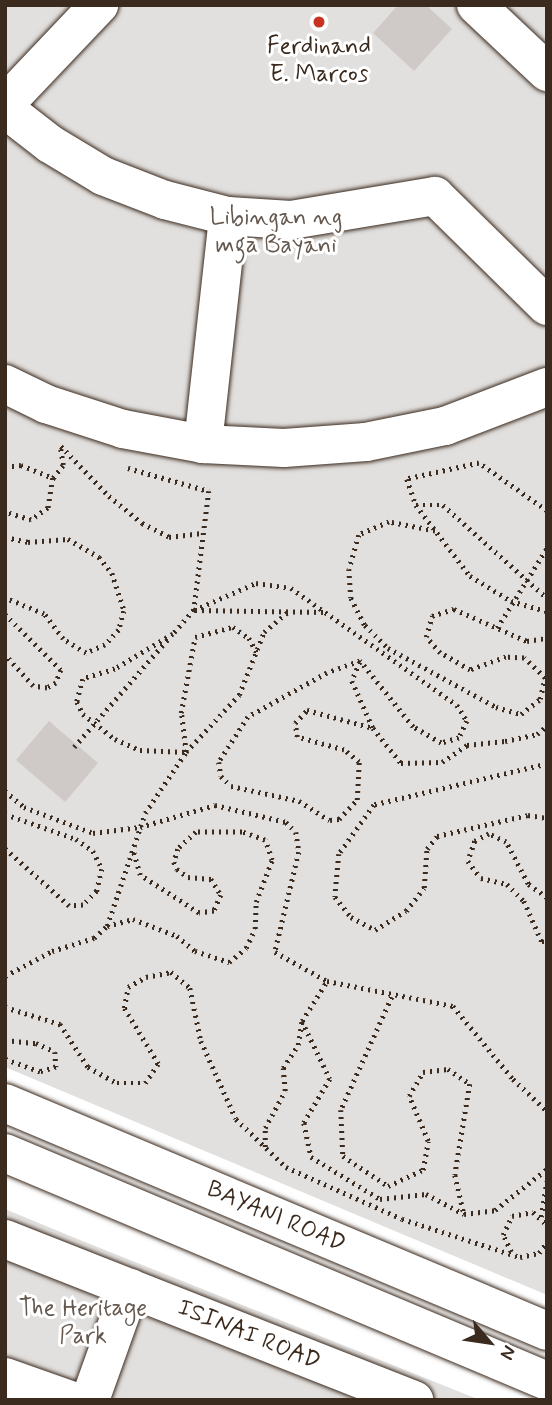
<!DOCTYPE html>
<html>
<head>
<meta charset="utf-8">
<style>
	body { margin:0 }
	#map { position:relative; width:552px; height:1405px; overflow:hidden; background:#fff; font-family:Mynerve,sans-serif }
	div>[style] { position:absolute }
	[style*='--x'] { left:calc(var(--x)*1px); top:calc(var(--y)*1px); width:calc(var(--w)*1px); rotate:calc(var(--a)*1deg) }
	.green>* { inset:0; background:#e2e0de }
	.building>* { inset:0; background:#cfcac7 }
	.path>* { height:4.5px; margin-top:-2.25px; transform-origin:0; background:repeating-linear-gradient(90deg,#3b2a1e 0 2px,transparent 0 7px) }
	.roads { filter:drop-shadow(0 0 2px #3b2a1e) drop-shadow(0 0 2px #3b2a1e) }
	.minor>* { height:38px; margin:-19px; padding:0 19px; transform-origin:19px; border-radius:19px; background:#fff }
	.major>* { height:38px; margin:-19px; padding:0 19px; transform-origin:19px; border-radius:19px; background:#fff }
	.dots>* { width:19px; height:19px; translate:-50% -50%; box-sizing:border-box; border:4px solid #fff; border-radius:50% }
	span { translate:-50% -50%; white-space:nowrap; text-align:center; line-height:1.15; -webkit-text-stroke:6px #fff; paint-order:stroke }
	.poi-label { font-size:24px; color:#3b2a1e }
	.park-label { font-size:24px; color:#65584e }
	.street-label { font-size:24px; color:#3b2a1e }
	.frame { position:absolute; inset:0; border:7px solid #3b2a1e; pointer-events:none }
	.north { position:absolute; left:454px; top:1307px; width:70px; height:70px; -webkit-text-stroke:5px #fff; paint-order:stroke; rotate:119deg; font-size:19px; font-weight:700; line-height:28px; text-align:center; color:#3b2a1e }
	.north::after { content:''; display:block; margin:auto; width:24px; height:32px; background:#3b2a1e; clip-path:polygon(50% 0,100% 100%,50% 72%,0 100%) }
</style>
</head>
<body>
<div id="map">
	<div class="green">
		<div style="clip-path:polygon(5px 5px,547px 5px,547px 1295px,5px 1067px)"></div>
		<div style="clip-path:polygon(5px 1209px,80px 1240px,480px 1400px,5px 1400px)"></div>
	</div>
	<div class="building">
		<div style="clip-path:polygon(398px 5px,426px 5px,452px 29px,414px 71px,373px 33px)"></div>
		<div style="clip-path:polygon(49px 721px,98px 763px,65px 802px,16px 760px)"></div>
	</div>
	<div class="path">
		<div style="--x:61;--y:446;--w:69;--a:46.2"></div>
		<div style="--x:109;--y:496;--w:43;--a:39.3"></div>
		<div style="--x:142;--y:523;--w:30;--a:27"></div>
		<div style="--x:169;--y:537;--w:35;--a:-7"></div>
		<div style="--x:5;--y:467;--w:16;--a:-7"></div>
		<div style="--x:21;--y:465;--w:35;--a:22"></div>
		<div style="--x:53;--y:478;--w:30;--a:99"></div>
		<div style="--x:48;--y:508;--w:21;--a:145"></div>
		<div style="--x:31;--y:520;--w:27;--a:-163"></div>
		<div style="--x:128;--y:468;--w:84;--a:15.9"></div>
		<div style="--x:209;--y:491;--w:120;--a:97.2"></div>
		<div style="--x:194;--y:610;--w:32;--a:131"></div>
		<div style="--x:173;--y:634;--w:68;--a:148.9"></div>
		<div style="--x:115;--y:669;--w:34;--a:163"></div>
		<div style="--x:83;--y:679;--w:24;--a:105"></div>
		<div style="--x:77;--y:702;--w:13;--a:63"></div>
		<div style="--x:83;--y:714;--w:41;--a:38"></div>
		<div style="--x:115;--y:739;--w:27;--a:24"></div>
		<div style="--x:140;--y:750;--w:46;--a:2.5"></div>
		<div style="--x:186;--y:752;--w:39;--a:-97"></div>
		<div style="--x:181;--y:713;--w:77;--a:-79.6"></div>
		<div style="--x:195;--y:637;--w:39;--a:-15"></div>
		<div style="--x:233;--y:627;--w:19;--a:35"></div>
		<div style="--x:249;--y:638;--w:17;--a:62"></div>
		<div style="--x:53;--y:478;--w:16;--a:-52"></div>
		<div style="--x:63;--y:465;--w:19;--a:-99"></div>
		<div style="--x:416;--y:505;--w:27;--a:0"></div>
		<div style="--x:443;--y:505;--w:140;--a:41.8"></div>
		<div style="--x:547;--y:511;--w:83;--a:-144.8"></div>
		<div style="--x:479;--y:463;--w:74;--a:167.5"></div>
		<div style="--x:407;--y:479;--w:28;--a:71"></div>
		<div style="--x:416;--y:505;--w:89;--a:52.7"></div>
		<div style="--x:470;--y:576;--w:48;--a:31.4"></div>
		<div style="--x:511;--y:601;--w:37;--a:16"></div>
		<div style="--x:435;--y:531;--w:47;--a:-168.9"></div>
		<div style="--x:389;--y:522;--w:33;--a:157"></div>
		<div style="--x:359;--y:535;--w:35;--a:106"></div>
		<div style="--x:349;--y:569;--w:29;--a:86"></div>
		<div style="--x:351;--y:598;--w:30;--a:63"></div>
		<div style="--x:365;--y:625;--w:33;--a:45"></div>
		<div style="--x:388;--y:648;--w:123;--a:28.6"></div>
		<div style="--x:496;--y:707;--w:26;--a:16"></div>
		<div style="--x:521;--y:714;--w:24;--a:-38"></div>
		<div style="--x:540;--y:699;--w:22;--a:-77"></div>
		<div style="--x:545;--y:678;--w:29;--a:-136"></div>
		<div style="--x:524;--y:658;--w:18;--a:-177"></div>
		<div style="--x:506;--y:657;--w:38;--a:160"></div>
		<div style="--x:470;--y:670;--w:34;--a:-150"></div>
		<div style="--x:440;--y:653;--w:21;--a:-131"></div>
		<div style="--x:426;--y:637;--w:22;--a:-74"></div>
		<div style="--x:432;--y:616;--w:23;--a:-18"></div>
		<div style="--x:454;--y:609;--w:80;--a:23.7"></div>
		<div style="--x:527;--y:641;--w:20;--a:-9"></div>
		<div style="--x:5;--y:537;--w:24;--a:12"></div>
		<div style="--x:28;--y:542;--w:40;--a:-4.3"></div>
		<div style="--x:68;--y:539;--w:36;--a:30"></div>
		<div style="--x:99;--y:557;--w:21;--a:51"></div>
		<div style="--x:112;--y:573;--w:40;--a:72"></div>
		<div style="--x:124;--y:611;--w:20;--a:105"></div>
		<div style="--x:119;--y:630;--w:21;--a:133"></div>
		<div style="--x:105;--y:645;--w:21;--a:157"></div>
		<div style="--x:86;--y:653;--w:27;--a:-149"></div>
		<div style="--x:63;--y:639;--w:31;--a:-127"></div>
		<div style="--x:44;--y:614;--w:42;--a:-157.7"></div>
		<div style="--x:194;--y:610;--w:68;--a:-23.5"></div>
		<div style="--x:256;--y:583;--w:35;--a:8"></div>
		<div style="--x:291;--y:588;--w:203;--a:35.2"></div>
		<div style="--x:457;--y:705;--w:19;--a:58"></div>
		<div style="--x:467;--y:721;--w:19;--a:115"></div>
		<div style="--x:459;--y:738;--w:19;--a:164"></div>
		<div style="--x:441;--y:743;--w:32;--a:-150"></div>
		<div style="--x:413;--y:727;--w:85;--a:-128.8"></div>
		<div style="--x:360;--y:661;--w:35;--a:160"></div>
		<div style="--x:327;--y:673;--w:90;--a:150.9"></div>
		<div style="--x:248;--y:717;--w:54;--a:122.8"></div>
		<div style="--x:219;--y:762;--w:14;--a:82"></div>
		<div style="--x:221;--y:776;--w:14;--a:45"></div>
		<div style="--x:231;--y:786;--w:70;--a:12.4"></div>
		<div style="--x:299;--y:801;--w:36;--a:32"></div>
		<div style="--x:330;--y:820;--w:9;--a:-6"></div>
		<div style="--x:339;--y:819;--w:26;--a:-47"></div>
		<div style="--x:357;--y:800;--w:38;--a:-87"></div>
		<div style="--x:359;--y:762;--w:19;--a:-141"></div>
		<div style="--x:344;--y:750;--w:49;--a:-164.5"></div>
		<div style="--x:297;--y:737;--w:14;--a:-98"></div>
		<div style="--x:295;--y:723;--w:18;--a:-47"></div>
		<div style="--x:307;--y:710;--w:68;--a:15.3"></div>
		<div style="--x:195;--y:610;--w:132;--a:0.9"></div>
		<div style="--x:5;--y:614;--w:79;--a:45"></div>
		<div style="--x:61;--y:670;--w:14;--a:111"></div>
		<div style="--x:56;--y:683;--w:10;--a:151"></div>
		<div style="--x:47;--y:688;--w:14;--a:-172"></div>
		<div style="--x:33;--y:686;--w:42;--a:-132.1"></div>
		<div style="--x:497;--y:628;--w:94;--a:-58"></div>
		<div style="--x:360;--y:662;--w:21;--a:113"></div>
		<div style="--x:352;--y:681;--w:51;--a:65.9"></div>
		<div style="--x:373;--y:728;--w:45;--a:51.3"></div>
		<div style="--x:401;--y:763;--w:41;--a:-1.4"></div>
		<div style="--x:442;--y:762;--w:30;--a:-34"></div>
		<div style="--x:467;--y:745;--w:38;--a:-6"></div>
		<div style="--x:505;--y:741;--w:33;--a:-12"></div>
		<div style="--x:537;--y:734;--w:13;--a:-39"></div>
		<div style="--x:74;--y:747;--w:143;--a:-49"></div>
		<div style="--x:547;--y:764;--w:178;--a:166.7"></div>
		<div style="--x:374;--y:805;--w:60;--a:125.5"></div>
		<div style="--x:339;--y:854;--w:43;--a:95.3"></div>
		<div style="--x:335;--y:897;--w:26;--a:51"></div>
		<div style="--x:351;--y:917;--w:27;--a:28"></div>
		<div style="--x:375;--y:930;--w:36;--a:-32"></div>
		<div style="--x:406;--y:911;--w:29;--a:-52"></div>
		<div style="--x:424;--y:888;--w:39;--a:-86"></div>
		<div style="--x:427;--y:849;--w:16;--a:-52"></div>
		<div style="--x:437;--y:836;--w:93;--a:-13"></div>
		<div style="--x:528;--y:815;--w:19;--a:9"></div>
		<div style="--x:5;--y:791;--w:25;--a:40"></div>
		<div style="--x:24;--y:807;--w:74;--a:20.6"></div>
		<div style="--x:93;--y:833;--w:47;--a:-7.3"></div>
		<div style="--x:140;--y:827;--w:78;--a:-16.3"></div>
		<div style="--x:215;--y:805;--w:73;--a:13.5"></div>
		<div style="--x:286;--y:822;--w:14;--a:45"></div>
		<div style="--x:296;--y:832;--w:20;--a:81"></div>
		<div style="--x:299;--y:852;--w:103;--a:103.5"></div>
		<div style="--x:275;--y:952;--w:60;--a:29.1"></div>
		<div style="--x:327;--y:981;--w:128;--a:11.2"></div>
		<div style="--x:453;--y:1006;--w:94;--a:50.6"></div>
		<div style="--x:513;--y:1079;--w:47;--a:43.3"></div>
		<div style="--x:5;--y:814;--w:75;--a:19.4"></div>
		<div style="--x:76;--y:839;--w:21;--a:35"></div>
		<div style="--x:93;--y:851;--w:20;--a:63"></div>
		<div style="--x:102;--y:869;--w:23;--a:103"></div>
		<div style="--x:97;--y:891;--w:20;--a:135"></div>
		<div style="--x:83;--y:905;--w:14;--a:176"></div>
		<div style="--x:69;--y:906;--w:86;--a:-138.3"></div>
		<div style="--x:547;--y:898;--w:24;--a:-144"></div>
		<div style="--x:528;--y:884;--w:47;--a:-117.6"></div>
		<div style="--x:506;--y:842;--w:19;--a:-155"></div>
		<div style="--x:489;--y:834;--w:16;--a:153"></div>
		<div style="--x:475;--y:841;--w:21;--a:109"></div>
		<div style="--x:468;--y:861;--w:21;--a:53"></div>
		<div style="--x:481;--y:878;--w:27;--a:13"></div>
		<div style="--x:507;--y:884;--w:24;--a:45"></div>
		<div style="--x:524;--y:901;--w:45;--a:66.3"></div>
		<div style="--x:542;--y:942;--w:5;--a:0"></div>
		<div style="--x:107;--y:926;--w:27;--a:-15"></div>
		<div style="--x:133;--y:919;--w:47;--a:21.1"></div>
		<div style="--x:177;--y:936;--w:23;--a:40"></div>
		<div style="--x:195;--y:951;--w:36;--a:18"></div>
		<div style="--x:229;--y:962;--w:22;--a:-39"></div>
		<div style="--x:246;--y:948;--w:21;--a:-65"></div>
		<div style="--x:255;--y:929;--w:27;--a:-88"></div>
		<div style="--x:256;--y:902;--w:45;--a:-69.1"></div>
		<div style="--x:272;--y:860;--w:21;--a:-109"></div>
		<div style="--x:265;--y:840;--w:24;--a:-161"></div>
		<div style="--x:242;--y:832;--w:46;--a:180"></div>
		<div style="--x:196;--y:832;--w:25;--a:137"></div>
		<div style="--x:178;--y:849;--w:14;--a:107"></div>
		<div style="--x:174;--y:862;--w:8;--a:67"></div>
		<div style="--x:177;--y:869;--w:14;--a:36"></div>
		<div style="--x:188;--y:877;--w:23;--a:5"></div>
		<div style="--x:211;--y:879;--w:19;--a:58"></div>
		<div style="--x:221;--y:895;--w:17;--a:114"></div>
		<div style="--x:214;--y:911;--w:15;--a:172"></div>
		<div style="--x:199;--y:913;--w:70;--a:-147.2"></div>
		<div style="--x:140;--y:875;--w:25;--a:-106"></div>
		<div style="--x:5;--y:976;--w:53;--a:-28"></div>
		<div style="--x:52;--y:951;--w:44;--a:-17.2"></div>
		<div style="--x:94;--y:938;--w:18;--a:-43"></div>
		<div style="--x:107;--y:926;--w:119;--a:-71.4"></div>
		<div style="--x:145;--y:813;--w:73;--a:-56.1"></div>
		<div style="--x:186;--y:752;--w:78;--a:-47.1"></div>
		<div style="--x:239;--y:695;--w:68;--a:-68.4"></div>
		<div style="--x:264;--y:632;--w:34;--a:-40"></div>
		<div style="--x:392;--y:997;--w:124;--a:114.3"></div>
		<div style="--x:341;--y:1110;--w:46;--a:87.5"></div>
		<div style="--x:343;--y:1156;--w:54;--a:33.7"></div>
		<div style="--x:388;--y:1186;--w:38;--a:-25"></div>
		<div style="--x:423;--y:1170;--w:29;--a:-80"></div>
		<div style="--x:428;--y:1141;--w:49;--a:-112.9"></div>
		<div style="--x:409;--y:1096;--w:28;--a:-60"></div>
		<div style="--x:423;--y:1072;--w:25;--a:-7"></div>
		<div style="--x:448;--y:1069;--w:27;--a:34"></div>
		<div style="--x:470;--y:1084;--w:92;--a:99.4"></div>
		<div style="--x:455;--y:1175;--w:40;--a:77"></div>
		<div style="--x:5;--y:1007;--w:58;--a:17.2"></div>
		<div style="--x:60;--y:1024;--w:51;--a:56.9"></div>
		<div style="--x:88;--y:1067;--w:33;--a:29"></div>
		<div style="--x:117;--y:1083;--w:28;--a:0"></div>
		<div style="--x:145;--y:1083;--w:23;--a:-56"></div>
		<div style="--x:158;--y:1064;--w:66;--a:-121.3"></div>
		<div style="--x:124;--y:1008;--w:21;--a:-79"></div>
		<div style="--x:128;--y:987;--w:21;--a:-29"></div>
		<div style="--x:146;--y:977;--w:25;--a:-11"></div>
		<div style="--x:171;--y:972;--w:25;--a:40"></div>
		<div style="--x:190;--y:988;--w:54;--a:78.3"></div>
		<div style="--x:201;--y:1041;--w:85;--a:65.8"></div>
		<div style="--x:236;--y:1119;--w:69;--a:43.8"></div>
		<div style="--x:286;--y:1167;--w:127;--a:24.1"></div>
		<div style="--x:402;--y:1219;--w:124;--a:17.9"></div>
		<div style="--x:520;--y:1257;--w:19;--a:-12"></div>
		<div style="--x:539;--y:1253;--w:14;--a:-54"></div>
		<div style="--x:302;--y:1021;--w:64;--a:64.2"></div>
		<div style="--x:330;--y:1079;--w:51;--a:120.6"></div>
		<div style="--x:304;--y:1123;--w:35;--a:78"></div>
		<div style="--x:311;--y:1157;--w:81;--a:31.3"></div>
		<div style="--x:380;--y:1199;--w:46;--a:-6.2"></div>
		<div style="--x:426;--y:1194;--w:43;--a:27.8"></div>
		<div style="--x:464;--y:1214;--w:31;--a:-7"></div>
		<div style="--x:495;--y:1210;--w:66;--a:-38.3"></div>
		<div style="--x:5;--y:1040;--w:31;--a:6"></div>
		<div style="--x:36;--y:1043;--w:21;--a:25"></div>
		<div style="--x:55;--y:1052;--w:15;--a:86"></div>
		<div style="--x:56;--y:1067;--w:17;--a:163"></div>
		<div style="--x:40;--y:1072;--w:37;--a:-160"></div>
		<div style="--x:265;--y:1147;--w:19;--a:-90"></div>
		<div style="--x:265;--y:1128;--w:42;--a:-61.6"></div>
		<div style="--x:285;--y:1091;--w:23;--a:-95"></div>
		<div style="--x:283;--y:1068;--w:27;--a:-57"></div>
		<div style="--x:298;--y:1045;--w:24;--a:-81"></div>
		<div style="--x:302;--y:1021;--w:47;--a:-58"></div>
		<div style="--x:541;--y:1217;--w:36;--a:-81"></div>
		<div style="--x:511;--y:1252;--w:19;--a:-115"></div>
		<div style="--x:503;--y:1235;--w:21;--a:-65"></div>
		<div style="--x:512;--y:1216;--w:21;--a:-11"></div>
		<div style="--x:533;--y:1212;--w:19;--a:43"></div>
	</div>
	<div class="roads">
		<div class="minor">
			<div style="--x:476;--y:5;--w:98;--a:43.3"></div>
			<div style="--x:5;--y:104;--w:137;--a:-46.5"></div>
			<div style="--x:5;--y:109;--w:57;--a:37.9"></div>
			<div style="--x:50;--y:144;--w:62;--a:31.1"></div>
			<div style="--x:103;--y:176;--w:66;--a:21.2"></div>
			<div style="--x:165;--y:200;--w:65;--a:14.3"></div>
			<div style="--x:228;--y:216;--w:63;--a:3.6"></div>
			<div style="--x:291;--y:220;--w:146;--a:-9.5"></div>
			<div style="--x:435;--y:196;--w:157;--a:44.5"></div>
			<div style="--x:5;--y:384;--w:46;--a:26"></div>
			<div style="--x:46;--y:404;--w:81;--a:18"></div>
			<div style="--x:123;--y:429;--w:81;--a:10.6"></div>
			<div style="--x:203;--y:444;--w:81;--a:2.8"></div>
			<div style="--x:284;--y:448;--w:82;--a:-4.2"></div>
			<div style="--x:366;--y:442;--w:81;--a:-11.4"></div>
			<div style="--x:445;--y:426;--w:109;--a:-20.9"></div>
			<div style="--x:203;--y:444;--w:229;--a:-83.7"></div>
			<div style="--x:5;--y:1239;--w:440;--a:21.5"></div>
			<div style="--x:5;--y:1377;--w:69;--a:19.5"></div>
			<div style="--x:90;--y:1400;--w:119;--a:-70.3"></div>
		</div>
		<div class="major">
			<div style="--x:5;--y:1103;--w:588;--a:22.81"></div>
			<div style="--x:5;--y:1153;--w:588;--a:22.81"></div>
		</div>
	</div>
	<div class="dots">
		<div style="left:319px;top:22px;background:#c8321e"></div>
	</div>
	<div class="poi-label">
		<span style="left:319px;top:61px">Ferdinand<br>E. Marcos</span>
	</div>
	<div class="park-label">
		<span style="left:276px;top:232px">Libingan ng<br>mga Bayani</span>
		<span style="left:83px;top:1323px">The Heritage<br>Park</span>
	</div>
	<div class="street-label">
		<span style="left:276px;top:1217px;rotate:23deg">BAYANI ROAD</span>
		<span style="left:249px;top:1335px;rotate:22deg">ISINAI ROAD</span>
	</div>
	<div class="frame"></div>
	<div class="north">N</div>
</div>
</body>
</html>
